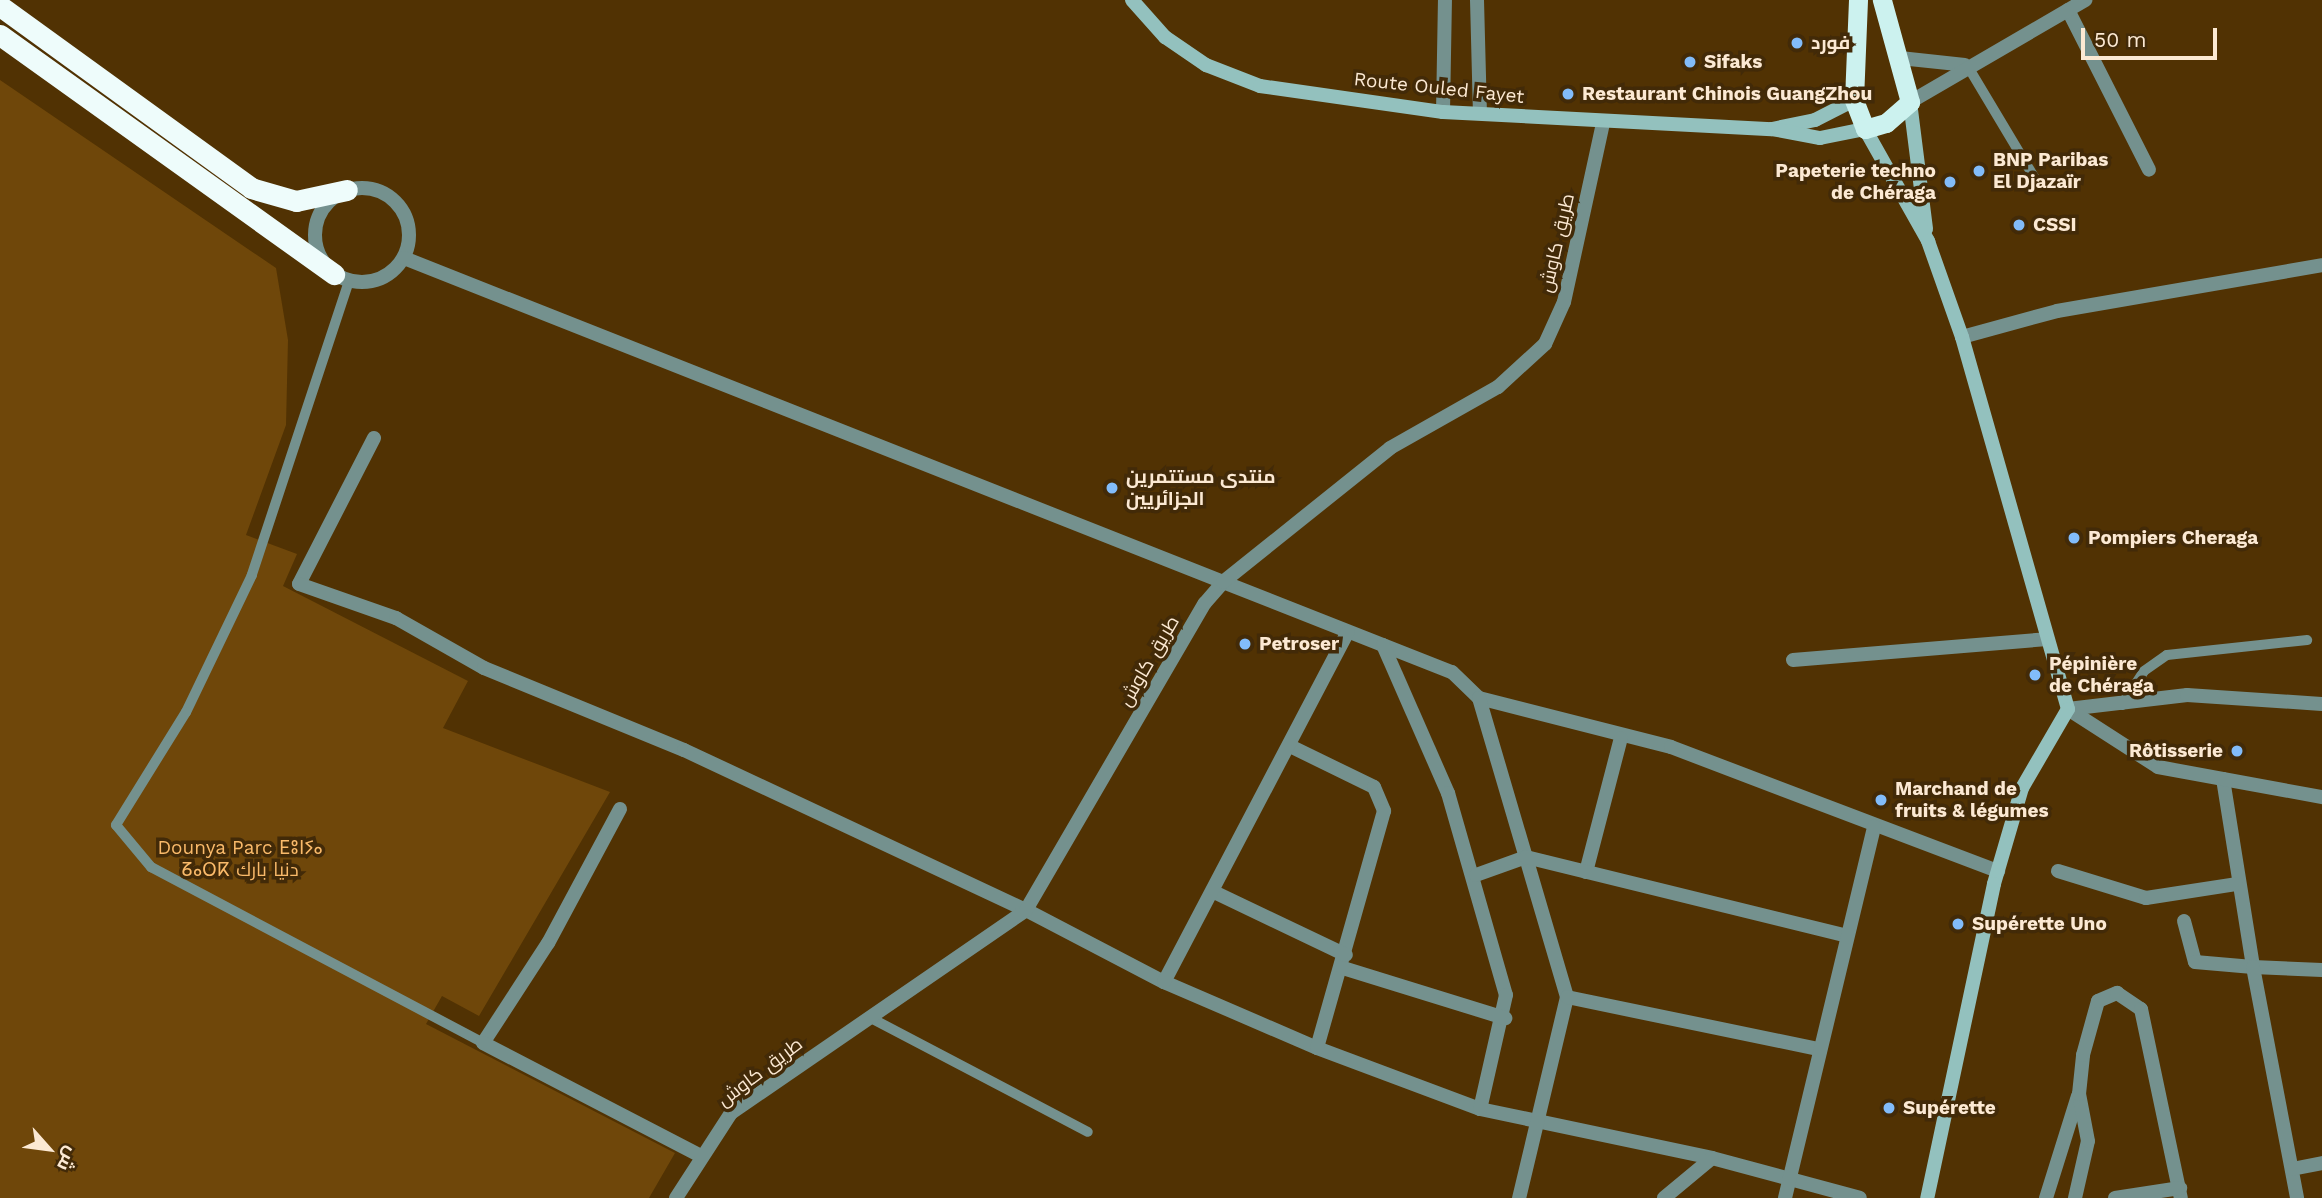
<!DOCTYPE html>
<html>
<head>
<meta charset="utf-8">
<style>
	body { margin:0 }
	#map { position:relative; width:2322px; height:1198px; overflow:hidden; background:#513203; font-family:"Work Sans",Cairo,"Noto Sans Tifinagh",sans-serif }
	div>[style] { position:absolute }
	[style*='--x'] { left:calc(var(--x)*1px); top:calc(var(--y)*1px); width:calc(var(--w)*1px); rotate:calc(var(--a)*1deg) }
	.green>* { inset:0; background:#6f470a }
	.service>* { height:10px; margin:-5px; padding:0 5px; transform-origin:5px; border-radius:5px; background:#74918e }
	.minor>* { height:14px; margin:-7px; padding:0 7px; transform-origin:7px; border-radius:7px; background:#74918e }
	.tertiary>* { height:14px; margin:-7px; padding:0 7px; transform-origin:7px; border-radius:7px; background:#74918e }
	.tertiary>.ring { margin:-7px; padding:0; box-sizing:content-box; background:none; border:14px solid #74918e; border-radius:50% }
	.secondary>* { height:14px; margin:-7px; padding:0 7px; transform-origin:7px; border-radius:7px; background:#93c1be }
	.trunk>* { height:19px; margin:-9.5px; padding:0 9.5px; transform-origin:9.5px; border-radius:9.5px; background:#ccf2ef }
	.motorway>* { height:21px; margin:-10.5px; padding:0 10.5px; transform-origin:10.5px; border-radius:10.5px; background:#eefcfb }
	.dots>* { width:19px; height:19px; translate:-50% -50%; box-sizing:border-box; border:4px solid #422a08; border-radius:50% }
	span { translate:-50% -50%; white-space:nowrap; text-align:center; line-height:1.15; -webkit-text-stroke:7px #422a08; paint-order:stroke }
	.poi-label { font-size:19px; color:#fce9d3; font-weight:700 }
	.left { translate:0 -50%; text-align:left }
	.right { translate:-100% -50%; text-align:right }
	.street-label { font-size:19px; color:#fce9d3 }
	.park-label { font-size:19px; color:#faba6a }
	.north { position:absolute; left:14px; top:1114px; width:70px; height:70px; -webkit-text-stroke:5px #422a08; paint-order:stroke; rotate:118deg; font-size:19px; font-weight:700; line-height:28px; text-align:center; color:#fce9d3 }
	.north::after { content:''; display:block; margin:auto; width:24px; height:32px; background:#fce9d3; clip-path:polygon(50% 0,100% 100%,50% 72%,0 100%) }
	.scale { position:absolute; left:2081px; top:28px; width:136px; height:32px; box-sizing:border-box; border:4px solid #fce9d3; border-top:0; padding-left:9px; font-size:21px; line-height:24px; white-space:nowrap; color:#fce9d3; -webkit-text-stroke:5px #422a08; paint-order:stroke }
</style>
</head>
<body>
<div id="map">
	<div class="green">
		<div style="clip-path:polygon(0 80px,276px 268px,288px 340px,286px 425px,246px 535px,297px 554px,283px 586px,468px 681px,443px 728px,610px 792px,479px 1016px,442px 996px,426px 1024px,675px 1153px,649px 1198px,0 1198px)"></div>
	</div>
	<div class="service">
		<div style="--x:1967;--y:65;--w:136;--a:59.1"></div>
		<div style="--x:349;--y:281;--w:310;--a:108.3"></div>
		<div style="--x:252;--y:575;--w:152;--a:115.7"></div>
		<div style="--x:186;--y:712;--w:133;--a:121.8"></div>
		<div style="--x:116;--y:825;--w:55;--a:50.2"></div>
		<div style="--x:151;--y:867;--w:376;--a:27.9"></div>
		<div style="--x:2122;--y:705;--w:40;--a:-57.1"></div>
		<div style="--x:2144;--y:671;--w:28;--a:-35"></div>
		<div style="--x:2167;--y:655;--w:141;--a:-6.1"></div>
		<div style="--x:869;--y:1017;--w:247;--a:27.7"></div>
	</div>
	<div class="minor">
		<div style="--x:1477;--y:0;--w:113;--a:88.5"></div>
		<div style="--x:2068;--y:10;--w:179;--a:63.1"></div>
		<div style="--x:1443;--y:112;--w:112;--a:-89"></div>
		<div style="--x:1962;--y:337;--w:98;--a:-15.3"></div>
		<div style="--x:2057;--y:311;--w:269;--a:-9.8"></div>
		<div style="--x:374;--y:438;--w:164;--a:117.2"></div>
		<div style="--x:299;--y:584;--w:103;--a:19.3"></div>
		<div style="--x:396;--y:618;--w:101;--a:29.6"></div>
		<div style="--x:484;--y:668;--w:216;--a:22.3"></div>
		<div style="--x:684;--y:750;--w:378;--a:25.1"></div>
		<div style="--x:1026;--y:910;--w:156;--a:27.6"></div>
		<div style="--x:1164;--y:982;--w:167;--a:23.3"></div>
		<div style="--x:1317;--y:1048;--w:174;--a:20.5"></div>
		<div style="--x:1480;--y:1109;--w:237;--a:11.9"></div>
		<div style="--x:1712;--y:1158;--w:153;--a:15.1"></div>
		<div style="--x:1223;--y:582;--w:246;--a:21.5"></div>
		<div style="--x:1452;--y:672;--w:37;--a:44"></div>
		<div style="--x:1479;--y:698;--w:198;--a:14.3"></div>
		<div style="--x:1671;--y:747;--w:350;--a:20.8"></div>
		<div style="--x:1383;--y:645;--w:162;--a:66.3"></div>
		<div style="--x:1448;--y:793;--w:210;--a:74"></div>
		<div style="--x:1506;--y:995;--w:117;--a:102.8"></div>
		<div style="--x:1793;--y:660;--w:255;--a:-4.7"></div>
		<div style="--x:1479;--y:698;--w:312;--a:73.6"></div>
		<div style="--x:1567;--y:997;--w:207;--a:103.4"></div>
		<div style="--x:2068;--y:709;--w:120;--a:-6.7"></div>
		<div style="--x:2187;--y:695;--w:135;--a:3.8"></div>
		<div style="--x:1292;--y:747;--w:91;--a:26"></div>
		<div style="--x:1374;--y:787;--w:26;--a:67"></div>
		<div style="--x:1384;--y:811;--w:246;--a:105.8"></div>
		<div style="--x:2223;--y:779;--w:190;--a:80.9"></div>
		<div style="--x:2253;--y:967;--w:69;--a:2.5"></div>
		<div style="--x:620;--y:809;--w:152;--a:118.2"></div>
		<div style="--x:548;--y:943;--w:119;--a:123"></div>
		<div style="--x:483;--y:1043;--w:246;--a:27.4"></div>
		<div style="--x:2058;--y:871;--w:92;--a:17.1"></div>
		<div style="--x:2146;--y:898;--w:91;--a:-8.8"></div>
		<div style="--x:1586;--y:872;--w:138;--a:-75.4"></div>
		<div style="--x:1476;--y:875;--w:53;--a:-19.8"></div>
		<div style="--x:1526;--y:857;--w:326;--a:13.8"></div>
		<div style="--x:1214;--y:892;--w:146;--a:25.5"></div>
		<div style="--x:2184;--y:921;--w:42;--a:75"></div>
		<div style="--x:2195;--y:962;--w:58;--a:4.9"></div>
		<div style="--x:2253;--y:967;--w:235;--a:79.2"></div>
		<div style="--x:1343;--y:968;--w:170;--a:17.2"></div>
		<div style="--x:1164;--y:982;--w:395;--a:-62.3"></div>
		<div style="--x:1567;--y:997;--w:257;--a:11.7"></div>
		<div style="--x:2292;--y:1169;--w:31;--a:-11"></div>
		<div style="--x:1664;--y:1198;--w:62;--a:-39.8"></div>
		<div style="--x:1785;--y:1198;--w:382;--a:-76.5"></div>
		<div style="--x:2046;--y:1198;--w:107;--a:-72.6"></div>
		<div style="--x:2075;--y:1198;--w:58;--a:-77.2"></div>
		<div style="--x:2088;--y:1141;--w:48;--a:-100.8"></div>
		<div style="--x:2079;--y:1094;--w:39;--a:-84"></div>
		<div style="--x:2083;--y:1055;--w:56;--a:-74.5"></div>
		<div style="--x:2098;--y:1001;--w:21;--a:-23"></div>
		<div style="--x:2117;--y:993;--w:29;--a:34"></div>
		<div style="--x:2141;--y:1009;--w:193;--a:78.1"></div>
		<div style="--x:2115;--y:1198;--w:66;--a:-8.7"></div>
	</div>
	<div class="tertiary">
		<div style="--x:1900;--y:58;--w:65;--a:6.1"></div>
		<div style="--x:1910;--y:102;--w:203;--a:-30.2"></div>
		<div class="ring" style="left:315px;top:188px;width:80px;height:80px"></div>
		<div style="--x:404;--y:258;--w:881;--a:21.58"></div>
		<div style="--x:2068;--y:709;--w:107;--a:32.8"></div>
		<div style="--x:2158;--y:767;--w:167;--a:10.4"></div>
		<div style="--x:676;--y:1198;--w:101;--a:-57.1"></div>
		<div style="--x:731;--y:1113;--w:358;--a:-34.5"></div>
		<div style="--x:1026;--y:910;--w:355;--a:-59.8"></div>
		<div style="--x:1205;--y:603;--w:28;--a:-49"></div>
		<div style="--x:1223;--y:582;--w:214;--a:-38.7"></div>
		<div style="--x:1390;--y:448;--w:124;--a:-29.5"></div>
		<div style="--x:1498;--y:387;--w:64;--a:-42.5"></div>
		<div style="--x:1545;--y:344;--w:46;--a:-65.7"></div>
		<div style="--x:1564;--y:302;--w:183;--a:-77.7"></div>
	</div>
	<div class="secondary">
		<div style="--x:1132;--y:0;--w:50;--a:48.3"></div>
		<div style="--x:1165;--y:37;--w:50;--a:34.3"></div>
		<div style="--x:1206;--y:65;--w:58;--a:21.3"></div>
		<div style="--x:1260;--y:86;--w:185;--a:8.1"></div>
		<div style="--x:1443;--y:112;--w:329;--a:3"></div>
		<div style="--x:1772;--y:129;--w:44;--a:-11.8"></div>
		<div style="--x:1815;--y:120;--w:44;--a:-27.1"></div>
		<div style="--x:1910;--y:102;--w:128;--a:82.8"></div>
		<div style="--x:1772;--y:129;--w:49;--a:10.6"></div>
		<div style="--x:1820;--y:138;--w:46;--a:-11.3"></div>
		<div style="--x:1865;--y:129;--w:129;--a:60.6"></div>
		<div style="--x:1928;--y:241;--w:102;--a:70.5"></div>
		<div style="--x:1962;--y:337;--w:387;--a:74.1"></div>
		<div style="--x:2068;--y:709;--w:91;--a:120.2"></div>
		<div style="--x:2022;--y:788;--w:100;--a:106.3"></div>
		<div style="--x:1994;--y:884;--w:321;--a:102"></div>
	</div>
	<div class="trunk">
		<div style="--x:1858;--y:0;--w:100;--a:92.3"></div>
		<div style="--x:1854;--y:100;--w:31;--a:69"></div>
		<div style="--x:1865;--y:129;--w:22;--a:-16"></div>
		<div style="--x:1886;--y:123;--w:32;--a:-41"></div>
		<div style="--x:1910;--y:102;--w:106;--a:-105.4"></div>
	</div>
	<div class="motorway">
		<div style="--x:0;--y:6;--w:310;--a:35.9"></div>
		<div style="--x:251;--y:188;--w:47;--a:16.1"></div>
		<div style="--x:296;--y:201;--w:52;--a:-12.2"></div>
		<div style="--x:0;--y:35;--w:411;--a:35.6"></div>
	</div>
	<div class="dots">
		<div style="left:1797px;top:43px;background:#82bcfa"></div>
		<div style="left:1690px;top:62px;background:#82bcfa"></div>
		<div style="left:1568px;top:94px;background:#82bcfa"></div>
		<div style="left:1979px;top:171px;background:#82bcfa"></div>
		<div style="left:1950px;top:182px;background:#82bcfa"></div>
		<div style="left:2019px;top:225px;background:#82bcfa"></div>
		<div style="left:1112px;top:488px;background:#82bcfa"></div>
		<div style="left:2074px;top:538px;background:#82bcfa"></div>
		<div style="left:1245px;top:644px;background:#82bcfa"></div>
		<div style="left:2035px;top:675px;background:#82bcfa"></div>
		<div style="left:2237px;top:751px;background:#82bcfa"></div>
		<div style="left:1881px;top:800px;background:#82bcfa"></div>
		<div style="left:1958px;top:924px;background:#82bcfa"></div>
		<div style="left:1889px;top:1108px;background:#82bcfa"></div>
	</div>
	<div class="poi-label">
		<span class="left" style="left:1811px;top:43px">فورد</span>
		<span class="left" style="left:1704px;top:62px">Sifaks</span>
		<span class="left" style="left:1582px;top:94px">Restaurant Chinois GuangZhou</span>
		<span class="left" style="left:1993px;top:171px">BNP Paribas<br>El Djazaïr</span>
		<span class="right" style="left:1936px;top:182px">Papeterie techno<br>de Chéraga</span>
		<span class="left" style="left:2033px;top:225px">CSSI</span>
		<span class="left" style="left:1126px;top:488px">منتدى مستتمرين<br>الجزائريين</span>
		<span class="left" style="left:2088px;top:538px">Pompiers Cheraga</span>
		<span class="left" style="left:1259px;top:644px">Petroser</span>
		<span class="left" style="left:2049px;top:675px">Pépinière<br>de Chéraga</span>
		<span class="right" style="left:2223px;top:751px">Rôtisserie</span>
		<span class="left" style="left:1895px;top:800px">Marchand de<br>fruits &amp; légumes</span>
		<span class="left" style="left:1972px;top:924px">Supérette Uno</span>
		<span class="left" style="left:1903px;top:1108px">Supérette</span>
	</div>
	<div class="street-label">
		<span style="left:1439px;top:88px;rotate:6deg">Route Ouled Fayet</span>
		<span style="left:1557px;top:243px;rotate:-77deg">طريق كاوش</span>
		<span style="left:1149px;top:661px;rotate:-60deg">طريق كاوش</span>
		<span style="left:760px;top:1072px;rotate:-37deg">طريق كاوش</span>
	</div>
	<div class="park-label">
		<span style="left:240px;top:859px">Dounya Parc ⴹⵓⵏⵢⴰ<br>ⵒⴰⵔⴽ دنيا بارك</span>
	</div>
	<div class="north">ش</div>
	<div class="scale">50 m</div>
</div>
</body>
</html>
